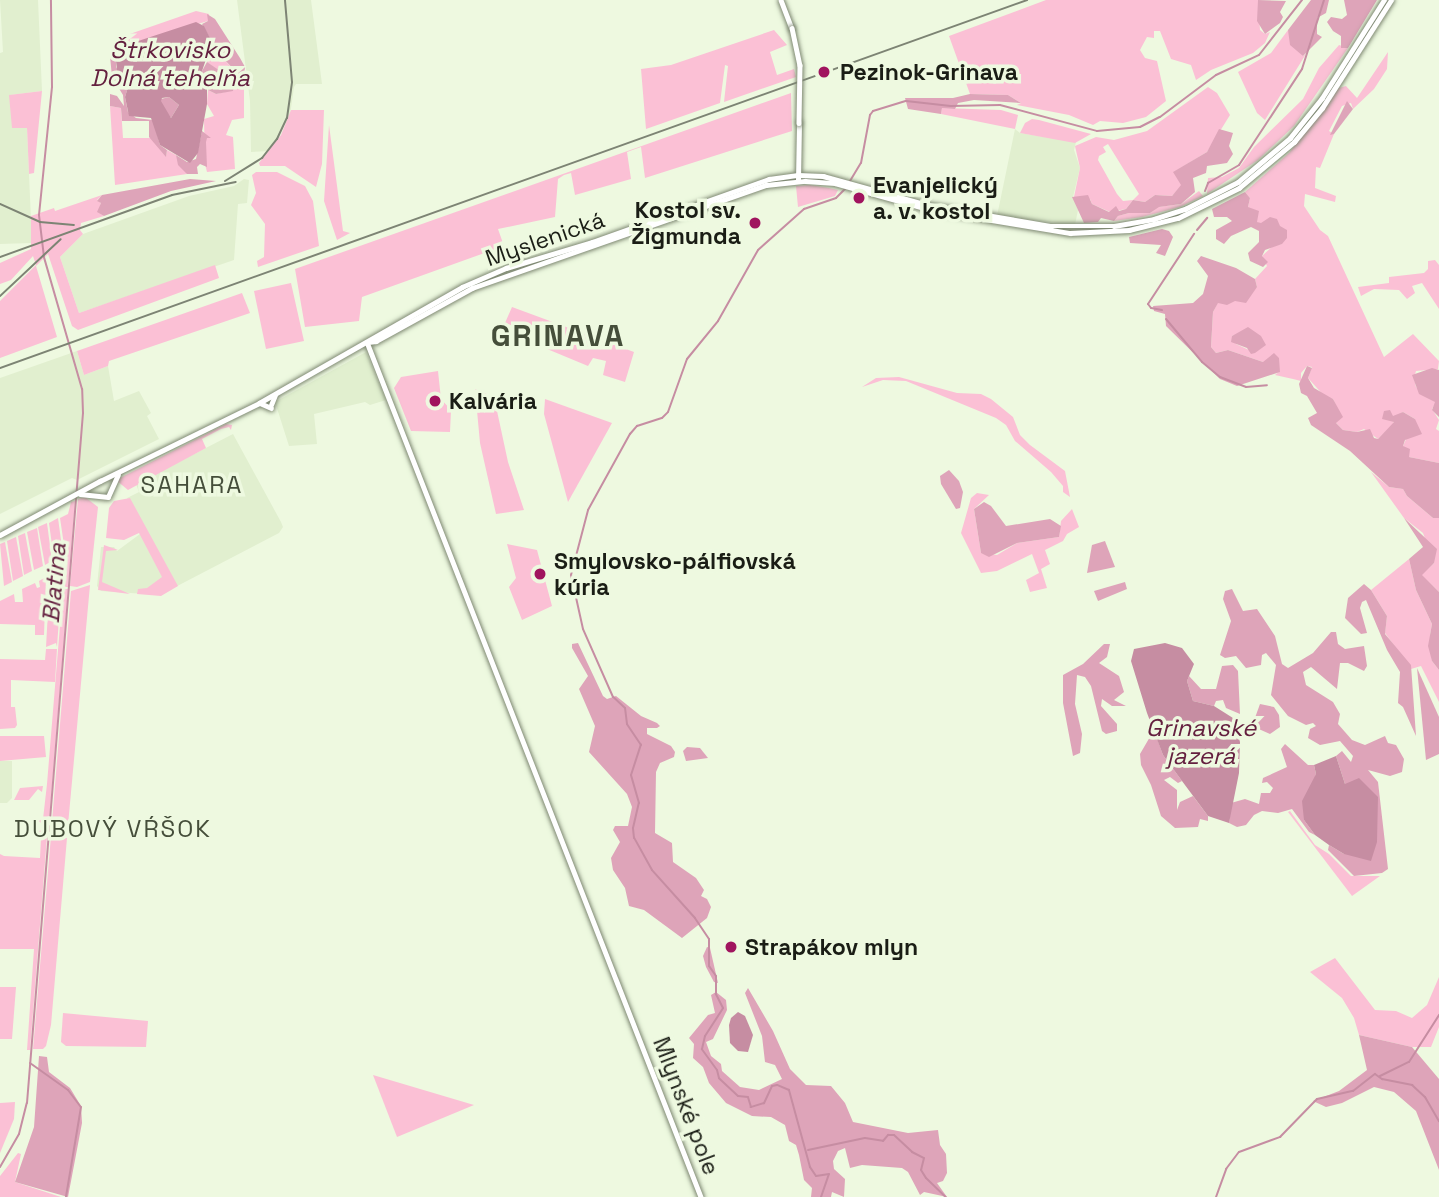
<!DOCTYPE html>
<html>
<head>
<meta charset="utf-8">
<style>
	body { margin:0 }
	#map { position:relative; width:1439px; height:1197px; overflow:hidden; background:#eef9e0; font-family:"Space Grotesk",sans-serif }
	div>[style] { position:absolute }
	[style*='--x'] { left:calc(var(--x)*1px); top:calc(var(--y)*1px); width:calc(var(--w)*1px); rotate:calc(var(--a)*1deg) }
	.built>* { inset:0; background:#e1efcf }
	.green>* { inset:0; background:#fbc0d5 }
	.forest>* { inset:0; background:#dea4b9 }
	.water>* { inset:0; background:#c68da2 }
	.stream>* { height:2px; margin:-1px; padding:0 1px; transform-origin:1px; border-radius:1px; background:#c68da2 }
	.roads { filter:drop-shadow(0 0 2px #7f8973) drop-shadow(0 0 2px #7f8973) }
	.tertiary>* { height:4.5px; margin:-2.25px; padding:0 2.25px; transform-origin:2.25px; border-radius:2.25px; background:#fff }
	.secondary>* { height:4.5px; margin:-2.25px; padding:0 2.25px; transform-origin:2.25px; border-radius:2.25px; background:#fff }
	.rail>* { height:2px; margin:-1px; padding:0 1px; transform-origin:1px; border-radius:1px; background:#7d8474 }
	.bridges { filter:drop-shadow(0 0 2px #7f8973) drop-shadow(0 0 2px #7f8973) }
	.tertiary-bridge>* { height:4.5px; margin:-2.25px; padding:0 2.25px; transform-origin:2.25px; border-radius:2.25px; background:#fff }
	.dots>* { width:19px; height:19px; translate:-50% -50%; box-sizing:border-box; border:4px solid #eef9e0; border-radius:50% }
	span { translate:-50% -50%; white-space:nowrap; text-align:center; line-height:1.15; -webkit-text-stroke:7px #eef9e0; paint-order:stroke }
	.poi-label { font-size:23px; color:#1a1d15; font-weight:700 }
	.left { translate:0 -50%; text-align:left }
	.right { translate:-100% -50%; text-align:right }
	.street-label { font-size:23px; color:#1a1d15 }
	.water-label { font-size:24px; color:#64203f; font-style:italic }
	.neighbourhood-label { font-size:24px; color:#454e3a; letter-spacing:2px }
	.district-label { font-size:30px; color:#454e3a; font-weight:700; letter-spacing:2px }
</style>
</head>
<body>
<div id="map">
	<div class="built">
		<div style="clip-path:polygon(0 0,38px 0,42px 91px,10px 95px,27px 128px,32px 243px,0 244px,0 53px,3px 52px)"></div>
		<div style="clip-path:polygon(237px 0,311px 0,322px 84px,296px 84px,294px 87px,290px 115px,270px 151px,251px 152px,250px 101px)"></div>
		<div style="clip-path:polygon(1015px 129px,1020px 133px,1076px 142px,1074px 150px,1080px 168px,1073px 197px,1078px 210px,1075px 225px,997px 216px)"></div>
		<div style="clip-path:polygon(244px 179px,249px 180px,247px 203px,238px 204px,234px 260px,79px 313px,60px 257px,83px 234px,189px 196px,234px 186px)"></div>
		<div style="clip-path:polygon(77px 351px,84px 375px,108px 366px,114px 401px,139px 391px,151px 413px,147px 416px,159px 439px,77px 480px,72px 478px,0 514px,0 378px)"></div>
		<div style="clip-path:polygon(366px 352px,386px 400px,370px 405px,365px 402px,314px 414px,317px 444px,289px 446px,275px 402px)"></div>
		<div style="clip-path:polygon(233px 434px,281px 522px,283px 527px,279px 533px,160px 595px,101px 591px,97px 586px,101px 547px,114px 547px,117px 551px,144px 531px,127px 498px,139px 492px,136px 484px)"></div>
		<div style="clip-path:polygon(0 761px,12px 761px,12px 798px,7px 803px,0 803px)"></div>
	</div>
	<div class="green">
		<div style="clip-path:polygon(1046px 0,1258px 0,1260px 30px,1265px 34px,1270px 32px,1265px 43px,1253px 53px,1211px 70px,1196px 80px,1191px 65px,1171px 59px,1160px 31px,1154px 31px,1154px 38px,1147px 37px,1140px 50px,1145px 58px,1157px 61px,1166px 101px,1146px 117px,1123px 123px,1100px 121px,1093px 125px,1069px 115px,1017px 105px,1021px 103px,1008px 95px,970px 94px,949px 36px)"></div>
		<div style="clip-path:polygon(196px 11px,209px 14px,208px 21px,126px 45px,122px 40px,118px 41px,124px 36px)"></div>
		<div style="clip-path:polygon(774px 30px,787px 45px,770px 52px,777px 75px,794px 69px,796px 77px,724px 102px,728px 66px,725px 65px,720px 103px,646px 129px,641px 69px,671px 65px)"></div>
		<div style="clip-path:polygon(1288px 30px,1303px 56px,1306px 54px,1265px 120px,1257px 113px,1238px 72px,1271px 53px)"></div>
		<div style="clip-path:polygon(1339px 45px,1348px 48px,1294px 126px,1258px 160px,1207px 194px,1208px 178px,1222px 177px,1239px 168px,1254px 147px,1303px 99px,1319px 68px)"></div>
		<div style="clip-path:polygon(evenodd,1388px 52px,1387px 69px,1374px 89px,1353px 109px,1351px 103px,1342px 106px,1329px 131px,1334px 134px,1320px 168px,1316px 167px,1315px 188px,1336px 196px,1335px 202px,1305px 194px,1304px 206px,1320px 230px,1328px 236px,1384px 357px,1413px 334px,1439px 361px,1438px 369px,1416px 371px,1414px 378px,1416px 387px,1436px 402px,1432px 409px,1439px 420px,1436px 429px,1439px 431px,1439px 463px,1409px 457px,1403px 446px,1415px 419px,1403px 412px,1390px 420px,1394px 421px,1393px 425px,1378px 439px,1364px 429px,1357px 432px,1343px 430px,1336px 423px,1339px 412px,1333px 399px,1325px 397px,1308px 378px,1312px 367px,1307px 366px,1301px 373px,1301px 381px,1293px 379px,1275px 375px,1280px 371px,1263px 362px,1228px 350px,1216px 353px,1211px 347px,1213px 312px,1218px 302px,1257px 287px,1255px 279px,1267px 266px,1262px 256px,1274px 245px,1282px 244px,1257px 222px,1248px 207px,1250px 198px,1245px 192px,1289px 153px,1339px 88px,1346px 86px,1357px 98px,1388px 52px,1240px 333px,1260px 347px,1249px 350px,1236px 344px,1232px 336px,1240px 333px)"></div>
		<div style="clip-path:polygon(207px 56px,221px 56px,240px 77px,244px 76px,244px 118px,232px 120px,226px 135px,233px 137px,235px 169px,207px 172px,205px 164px,204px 119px,214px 116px,207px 104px,208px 90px,216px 94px,233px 90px,220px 72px,207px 62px)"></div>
		<div style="clip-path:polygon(evenodd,1208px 87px,1217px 93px,1230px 115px,1207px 152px,1174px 172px,1182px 185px,1172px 196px,1155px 195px,1145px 202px,1133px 200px,1126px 209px,1110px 212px,1092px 204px,1090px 199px,1074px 197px,1080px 168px,1075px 146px,1096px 137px,1114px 140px,1147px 131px,1208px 87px,1108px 144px,1139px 194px,1133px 200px,1123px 201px,1117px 194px,1098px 160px,1099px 156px,1106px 152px,1103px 147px,1108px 144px)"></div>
		<div style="clip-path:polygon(42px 91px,34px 173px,29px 174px,27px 128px,12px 128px,9px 95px)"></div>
		<div style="clip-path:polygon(791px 93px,792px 131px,645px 178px,641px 147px,627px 152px,631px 179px,575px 195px,571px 173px,564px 175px,558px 179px,555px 217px,498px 229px,504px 246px,362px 297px,359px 321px,305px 327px,295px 269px)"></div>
		<div style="clip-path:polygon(110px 106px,121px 108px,123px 138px,153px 138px,166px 156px,167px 150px,176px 155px,187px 174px,115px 185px)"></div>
		<div style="clip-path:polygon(942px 108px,1001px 110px,1018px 115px,1015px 129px,941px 114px)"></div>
		<div style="clip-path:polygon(291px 110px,324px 110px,322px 164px,316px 187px,285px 166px,260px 166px,259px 163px,281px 135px)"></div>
		<div style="clip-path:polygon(1032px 119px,1039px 120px,1091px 134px,1075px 143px,1020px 133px,1025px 123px)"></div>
		<div style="clip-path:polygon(329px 125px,343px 231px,350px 233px,337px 240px,324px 201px)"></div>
		<div style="clip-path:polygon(256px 172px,277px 172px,305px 186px,313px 201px,319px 246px,258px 267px,257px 261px,264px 257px,265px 224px,251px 205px,256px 193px,252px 175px)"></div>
		<div style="clip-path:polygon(810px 185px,829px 188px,838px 190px,835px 196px,798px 207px,796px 186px)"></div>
		<div style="clip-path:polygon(1199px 191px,1203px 196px,1180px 207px,1142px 217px,1114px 221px,1118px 216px,1129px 213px,1150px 213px,1158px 207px,1181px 204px)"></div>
		<div style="clip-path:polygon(102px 195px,97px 200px,101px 203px,98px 212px,104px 216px,81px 223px,80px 230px,83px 234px,60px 257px,79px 313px,215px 265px,219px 278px,78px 330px,72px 326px,48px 254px,36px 266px,57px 337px,0 358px,0 301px,36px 265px,33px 256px,11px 280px,0 284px,0 263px,31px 249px,31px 216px,54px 208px,55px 211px)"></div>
		<div style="clip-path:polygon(1435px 260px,1439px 265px,1439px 309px,1422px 283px,1412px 286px,1415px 293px,1407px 299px,1399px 290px,1374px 289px,1361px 296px,1358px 287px,1389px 283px,1389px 277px,1424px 273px,1428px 269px,1428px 261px)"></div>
		<div style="clip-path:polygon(291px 283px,304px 341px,266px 349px,254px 291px)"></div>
		<div style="clip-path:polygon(242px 293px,250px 313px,109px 361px,108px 366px,84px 375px,77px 351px)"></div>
		<div style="clip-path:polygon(512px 307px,634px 352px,625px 382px,603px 375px,606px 361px,593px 358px,588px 366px,523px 339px,524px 330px,505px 323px)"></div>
		<div style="clip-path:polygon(438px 371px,441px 399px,451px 410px,450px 432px,411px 431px,394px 388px,401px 377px)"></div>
		<div style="clip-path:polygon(899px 377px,957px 393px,981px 394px,991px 399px,1013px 417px,1020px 435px,1030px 445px,1065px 471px,1070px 497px,1063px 492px,1063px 486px,1051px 472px,1015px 441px,1006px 425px,996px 418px,906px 381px,883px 380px,862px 387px,876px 378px)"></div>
		<div style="clip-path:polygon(475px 389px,494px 397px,508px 462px,524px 510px,496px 514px,480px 443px)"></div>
		<div style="clip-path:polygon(545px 399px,612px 423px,568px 502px,544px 414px)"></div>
		<div style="clip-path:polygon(226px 424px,232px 425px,231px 430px,229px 427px,221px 429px,202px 439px,206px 448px,128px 490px,116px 480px)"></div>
		<div style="clip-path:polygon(1371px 472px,1389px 487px,1403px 489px,1407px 496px,1433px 518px,1439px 518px,1439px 592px,1421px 575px,1434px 563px,1423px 533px,1404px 518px)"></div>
		<div style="clip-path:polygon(977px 493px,989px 495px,974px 509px,981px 553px,997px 555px,1017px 543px,1059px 537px,1061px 521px,1072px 509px,1079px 527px,1067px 534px,1063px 541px,1045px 550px,1050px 564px,1041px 569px,1047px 588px,1030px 592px,1026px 580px,1039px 573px,1032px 554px,997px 571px,981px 573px,961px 533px,971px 498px)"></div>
		<div style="clip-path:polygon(85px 497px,98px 507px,90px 582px,77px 587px,70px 586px,78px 499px)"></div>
		<div style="clip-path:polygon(130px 498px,178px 586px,161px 596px,137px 594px,138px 589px,147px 588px,162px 577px,139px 533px,124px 540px,106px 538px,109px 508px,114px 501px)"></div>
		<div style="clip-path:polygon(75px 501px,68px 587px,63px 587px,65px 552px,60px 518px,68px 514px,71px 502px)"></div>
		<div style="clip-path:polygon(58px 518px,63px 555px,54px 560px,49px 523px)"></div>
		<div style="clip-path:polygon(47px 523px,52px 561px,45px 565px,38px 527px)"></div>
		<div style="clip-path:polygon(37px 528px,43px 566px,34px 570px,27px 532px)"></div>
		<div style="clip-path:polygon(25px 533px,32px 571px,24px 575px,18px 536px)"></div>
		<div style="clip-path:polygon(16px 537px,23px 576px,13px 581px,7px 541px)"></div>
		<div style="clip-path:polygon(5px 542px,12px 582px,4px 586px,0 544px)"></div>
		<div style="clip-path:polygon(507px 544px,537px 550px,552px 606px,522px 620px,509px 587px,516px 578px)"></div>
		<div style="clip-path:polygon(104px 545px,118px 550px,106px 551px,102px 582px,130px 594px,98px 590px)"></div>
		<div style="clip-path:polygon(1409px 559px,1416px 590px,1432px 624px,1430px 635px,1432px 661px,1439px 670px,1439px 702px,1421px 666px,1411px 669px,1385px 633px,1387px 616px,1371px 590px)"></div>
		<div style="clip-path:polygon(50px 575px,62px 575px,57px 647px,56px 643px,46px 647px)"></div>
		<div style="clip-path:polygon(46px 577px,44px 635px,35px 635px,35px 625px,0 624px,0 601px,14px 594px,15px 602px,23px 602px,22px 589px,35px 583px,37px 588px,40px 587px,39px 581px)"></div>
		<div style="clip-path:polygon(90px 585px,67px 836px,51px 834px,71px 591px)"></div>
		<div style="clip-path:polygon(63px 589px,68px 589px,48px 834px,39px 834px,35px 832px,43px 830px,43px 824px,38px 821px,43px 819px,47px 784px)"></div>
		<div style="clip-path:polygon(46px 649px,57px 649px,55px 682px,11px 680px,11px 707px,15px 707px,17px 725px,15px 728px,0 729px,0 659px,45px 660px)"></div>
		<div style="clip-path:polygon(0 736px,44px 736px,46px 757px,0 761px)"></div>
		<div style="clip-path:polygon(43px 786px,42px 792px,38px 789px,29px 800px,14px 800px,20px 788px)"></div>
		<div style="clip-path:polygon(1290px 811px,1315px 845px,1329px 854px,1351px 876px,1380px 876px,1352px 896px,1288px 812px)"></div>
		<div style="clip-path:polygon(51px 836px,67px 838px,51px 1025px,46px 1046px,43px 1049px,33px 1049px)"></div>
		<div style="clip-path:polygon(41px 837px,47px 837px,30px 1050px,27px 1050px,34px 949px,0 949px,0 847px,0 854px,4px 856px,40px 858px)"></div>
		<div style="clip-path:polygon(1335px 958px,1375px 1010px,1396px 1011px,1412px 1018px,1427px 1005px,1439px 977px,1439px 1027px,1431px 1047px,1412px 1047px,1359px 1035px,1354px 1018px,1342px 998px,1310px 972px)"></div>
		<div style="clip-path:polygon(0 987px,16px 987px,12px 1039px,0 1039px)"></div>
		<div style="clip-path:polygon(63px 1013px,148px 1021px,146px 1047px,66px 1046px,61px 1042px)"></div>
		<div style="clip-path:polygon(373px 1075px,474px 1105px,397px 1137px)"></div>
		<div style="clip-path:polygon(15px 1102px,14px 1119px,0 1153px,0 1103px)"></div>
		<div style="clip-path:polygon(18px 1153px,21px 1154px,15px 1182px,61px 1197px,0 1197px,0 1176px)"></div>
	</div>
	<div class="forest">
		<div style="clip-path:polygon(1258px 0,1286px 1px,1280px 12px,1283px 17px,1280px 23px,1265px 34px,1257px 21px)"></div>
		<div style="clip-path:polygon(1311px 0,1329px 0,1326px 13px,1317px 18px,1317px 34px,1322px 37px,1303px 56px,1290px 45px,1288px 30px)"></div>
		<div style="clip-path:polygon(1344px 0,1377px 0,1348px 48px,1341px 48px,1341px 36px,1333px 31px,1327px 22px,1331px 17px,1342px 19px,1347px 15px)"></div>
		<div style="clip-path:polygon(207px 14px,215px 19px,240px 58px,245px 67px,244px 76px,241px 77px,221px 56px,207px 56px,212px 42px,202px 24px,208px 21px)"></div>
		<div style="clip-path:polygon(122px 40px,126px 45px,116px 56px,116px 67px,128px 87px,125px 97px,128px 112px,136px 118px,153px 120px,160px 145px,167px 150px,166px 157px,149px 137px,149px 121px,122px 121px,121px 108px,110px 106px,110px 94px,117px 96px,124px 106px,123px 95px,112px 77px,110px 56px)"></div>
		<div style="clip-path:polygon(207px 62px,226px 75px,234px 85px,233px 91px,216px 94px,208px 90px,202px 71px)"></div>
		<div style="clip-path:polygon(970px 94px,1008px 95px,1021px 103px,974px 100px,958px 103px,955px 109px,942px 108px,941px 114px,908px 109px,905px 98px,953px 98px)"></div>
		<div style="clip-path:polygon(169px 97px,179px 105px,171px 118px,161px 106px,161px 99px)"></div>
		<div style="clip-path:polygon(1347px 101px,1353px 109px,1334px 134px,1330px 135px)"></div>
		<div style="clip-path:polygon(1219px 129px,1233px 133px,1229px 146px,1233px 154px,1227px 163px,1207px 166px,1206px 173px,1193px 178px,1195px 192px,1181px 204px,1159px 207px,1150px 213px,1129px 213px,1118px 216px,1114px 221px,1101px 218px,1098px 222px,1084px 223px,1072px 197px,1088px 195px,1092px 204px,1109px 212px,1116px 206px,1119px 211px,1126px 209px,1133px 200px,1145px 202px,1155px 195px,1172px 196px,1181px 185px,1173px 172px,1207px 152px)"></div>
		<div style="clip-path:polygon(202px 131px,211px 138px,207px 138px,206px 142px,207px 167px,200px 164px,197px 167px,198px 174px,187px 174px,178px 165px,176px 155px,187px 162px,196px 159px)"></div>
		<div style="clip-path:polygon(190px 179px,216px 181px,171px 191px,104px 216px,97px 212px,101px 203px,97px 201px,102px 195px)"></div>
		<div style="clip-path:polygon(1245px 192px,1250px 198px,1248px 207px,1259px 211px,1257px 222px,1261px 223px,1270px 217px,1277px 219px,1280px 226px,1287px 230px,1287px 238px,1282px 244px,1265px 250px,1262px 256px,1268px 262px,1263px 267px,1250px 261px,1248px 253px,1259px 242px,1259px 231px,1251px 227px,1231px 236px,1224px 244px,1216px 239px,1216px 230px,1232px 221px,1227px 217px,1214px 217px,1212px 209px)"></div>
		<div style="clip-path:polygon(1162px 229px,1169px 231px,1173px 237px,1165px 256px,1156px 253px,1161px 245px,1130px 243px,1129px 237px)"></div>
		<div style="clip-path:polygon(1201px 256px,1236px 268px,1255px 279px,1257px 287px,1246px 303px,1235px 301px,1227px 305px,1218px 303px,1213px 312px,1211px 347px,1216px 353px,1228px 350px,1263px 362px,1274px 353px,1279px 358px,1280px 372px,1237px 386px,1220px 379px,1166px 326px,1165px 314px,1154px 311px,1153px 306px,1193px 303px,1203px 294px,1208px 276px,1197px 261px)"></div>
		<div style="clip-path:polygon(1248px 327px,1261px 336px,1266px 345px,1255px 353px,1251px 354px,1247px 348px,1231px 342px,1232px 336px)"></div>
		<div style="clip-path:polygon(1307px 366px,1312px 368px,1308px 378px,1314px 388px,1333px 399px,1343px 417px,1336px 423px,1343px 430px,1357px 432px,1370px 429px,1374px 438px,1378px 439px,1394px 422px,1382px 419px,1384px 411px,1390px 410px,1393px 416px,1403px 412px,1415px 419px,1422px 434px,1405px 440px,1403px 446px,1410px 449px,1409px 457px,1439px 463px,1439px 518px,1433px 518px,1407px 496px,1403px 489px,1389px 487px,1350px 451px,1311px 425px,1308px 418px,1317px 413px,1307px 396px,1301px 393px,1299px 384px)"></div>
		<div style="clip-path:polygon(1432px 368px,1439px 370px,1439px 417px,1432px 410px,1435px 402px,1419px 394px,1412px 375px)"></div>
		<div style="clip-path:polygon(949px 470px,959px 481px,963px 492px,960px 508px,956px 509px,941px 484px,940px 476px)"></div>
		<div style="clip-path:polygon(984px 502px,991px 506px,1006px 526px,1050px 519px,1061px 526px,1059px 537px,1017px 543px,989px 557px,981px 553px,974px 509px)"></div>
		<div style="clip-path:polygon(1404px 518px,1437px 549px,1434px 563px,1422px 575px,1439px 592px,1439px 670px,1432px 661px,1428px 646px,1432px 624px,1416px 590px,1409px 559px,1423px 547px)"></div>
		<div style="clip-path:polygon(1105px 541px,1115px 567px,1087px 573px,1092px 545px)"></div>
		<div style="clip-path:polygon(1125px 582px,1127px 589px,1098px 601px,1094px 591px)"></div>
		<div style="clip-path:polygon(1364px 584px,1371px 590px,1387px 616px,1385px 634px,1411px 665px,1416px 736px,1403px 707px,1398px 703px,1400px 672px,1387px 650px,1366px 600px,1362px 602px,1360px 608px,1367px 633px,1361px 634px,1345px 618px,1348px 598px)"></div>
		<div style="clip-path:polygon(1232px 589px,1243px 611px,1257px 609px,1275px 636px,1282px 664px,1288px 668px,1313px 653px,1331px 632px,1336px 632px,1338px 644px,1345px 649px,1364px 646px,1367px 666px,1364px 671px,1348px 663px,1340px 663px,1337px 689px,1311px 667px,1303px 672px,1306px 685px,1333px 702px,1340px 714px,1338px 724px,1352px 740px,1365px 745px,1385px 736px,1388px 743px,1396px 745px,1404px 759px,1402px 772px,1390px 776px,1368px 770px,1378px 782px,1388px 869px,1382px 873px,1354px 876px,1328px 850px,1329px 845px,1344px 854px,1345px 784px,1336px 756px,1342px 751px,1351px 762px,1353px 756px,1340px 741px,1320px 745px,1308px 738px,1310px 729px,1316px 726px,1313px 723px,1306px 725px,1288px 716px,1271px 695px,1276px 665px,1266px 653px,1262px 655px,1261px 665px,1246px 668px,1236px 656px,1225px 658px,1220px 655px,1231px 621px,1223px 599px,1225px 591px)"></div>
		<div style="clip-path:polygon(578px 643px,603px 696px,607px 699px,616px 696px,641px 716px,657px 723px,660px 726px,657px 728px,647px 728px,647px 734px,671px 746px,675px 752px,674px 757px,660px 763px,656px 772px,655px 833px,672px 843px,673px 862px,696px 878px,704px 890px,701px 896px,707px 899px,711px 907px,707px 918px,682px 938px,644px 910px,629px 906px,625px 888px,613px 870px,611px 858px,620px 842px,613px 830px,615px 826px,628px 826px,632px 807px,627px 794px,589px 752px,595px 726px,579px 689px,588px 676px,572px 648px,572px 644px)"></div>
		<div style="clip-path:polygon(1104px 644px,1110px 644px,1107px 657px,1099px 663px,1119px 676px,1124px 692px,1114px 700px,1126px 706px,1112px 706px,1102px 699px,1101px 706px,1117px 724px,1117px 731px,1106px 734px,1102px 731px,1091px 686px,1085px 677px,1077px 675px,1075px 704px,1082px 734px,1080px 753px,1073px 756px,1063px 703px,1063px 675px,1083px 664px)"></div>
		<div style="clip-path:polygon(1233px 665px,1238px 671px,1240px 714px,1226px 708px,1223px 700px,1216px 701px,1214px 706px,1193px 701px,1187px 681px,1189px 676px,1201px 689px,1216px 689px,1222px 666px)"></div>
		<div style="clip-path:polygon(1417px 668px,1439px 717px,1439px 754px,1426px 760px)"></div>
		<div style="clip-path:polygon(1260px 704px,1274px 707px,1279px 715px,1280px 727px,1270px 734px,1252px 726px)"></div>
		<div style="clip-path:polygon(1154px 730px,1163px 755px,1182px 781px,1178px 783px,1170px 777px,1164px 780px,1177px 790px,1177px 810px,1180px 802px,1193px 796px,1208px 816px,1208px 821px,1200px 819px,1198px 827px,1175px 828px,1161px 816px,1151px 785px,1141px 765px,1140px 754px)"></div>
		<div style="clip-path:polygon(1285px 744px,1308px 765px,1314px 765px,1316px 774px,1304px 820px,1315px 835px,1309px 832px,1292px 809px,1278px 813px,1262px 811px,1254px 815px,1246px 825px,1237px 827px,1229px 823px,1231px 803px,1245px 799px,1259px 804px,1261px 793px,1270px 793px,1273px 788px,1267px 782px,1262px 783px,1263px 778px,1287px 767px,1281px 749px)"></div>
		<div style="clip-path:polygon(687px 747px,700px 748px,708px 758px,686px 761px,683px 751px)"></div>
		<div style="clip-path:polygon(707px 947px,710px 948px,718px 983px,714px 982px,706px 967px,703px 956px)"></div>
		<div style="clip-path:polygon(748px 988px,773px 1031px,790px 1069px,806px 1085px,831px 1086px,845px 1103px,853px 1122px,908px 1133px,938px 1130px,940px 1145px,946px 1154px,947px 1173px,943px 1181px,937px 1183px,947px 1197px,924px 1192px,920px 1195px,908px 1172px,902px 1168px,862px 1165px,850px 1168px,845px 1148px,838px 1151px,833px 1161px,834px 1169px,845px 1179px,844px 1197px,832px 1192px,831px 1197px,811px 1197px,812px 1188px,804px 1180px,799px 1155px,796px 1145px,789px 1141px,785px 1125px,771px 1117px,752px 1116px,726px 1103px,709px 1083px,703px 1067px,693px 1058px,694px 1044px,689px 1038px,708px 1015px,715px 1013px,711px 995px,716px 992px,726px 1000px,727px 1010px,713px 1039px,706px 1042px,711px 1056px,721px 1064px,722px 1071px,740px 1087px,759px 1090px,782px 1079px,775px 1065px,765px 1062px,762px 1036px,745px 993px)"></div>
		<div style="clip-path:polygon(1359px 1035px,1412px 1047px,1439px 1079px,1439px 1170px,1416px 1111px,1394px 1092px,1374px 1087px,1342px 1103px,1326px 1107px,1313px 1101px,1339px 1091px,1367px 1070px)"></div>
		<div style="clip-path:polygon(39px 1056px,47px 1057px,49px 1072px,70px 1088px,81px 1106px,82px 1123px,68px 1197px,15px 1182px,34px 1127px)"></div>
	</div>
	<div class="water">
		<div style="clip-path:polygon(evenodd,196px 22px,204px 26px,212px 42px,202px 71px,207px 84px,207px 104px,198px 153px,190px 163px,160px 145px,151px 118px,129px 116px,125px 97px,128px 87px,117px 70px,116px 61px,118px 52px,126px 45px,196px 22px,169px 97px,179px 105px,171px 118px,161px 101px,162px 98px,169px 97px)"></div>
		<div style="clip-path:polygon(1165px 643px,1182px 648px,1194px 664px,1187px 681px,1193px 701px,1214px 706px,1233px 718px,1240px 742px,1239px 773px,1229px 823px,1208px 816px,1182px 781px,1163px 755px,1147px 713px,1131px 661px,1134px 649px)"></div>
		<div style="clip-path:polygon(1336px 756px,1345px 784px,1359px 778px,1378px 797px,1377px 842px,1371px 861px,1344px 854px,1329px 845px,1315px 835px,1304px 820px,1302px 801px,1316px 774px,1314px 765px)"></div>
		<div style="clip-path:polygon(738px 1012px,745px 1016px,753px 1035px,748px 1052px,738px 1051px,730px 1043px,729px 1025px,731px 1018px)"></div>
	</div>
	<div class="stream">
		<div style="--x:850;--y:181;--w:21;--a:-59"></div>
		<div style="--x:861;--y:163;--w:49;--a:-79.4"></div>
		<div style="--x:870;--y:115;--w:5;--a:-53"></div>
		<div style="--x:873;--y:111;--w:34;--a:-17"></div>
		<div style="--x:906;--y:101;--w:45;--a:6.3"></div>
		<div style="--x:951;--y:106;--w:49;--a:-1.2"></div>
		<div style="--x:1000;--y:105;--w:100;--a:15"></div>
		<div style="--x:1097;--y:131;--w:43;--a:-5.3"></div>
		<div style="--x:1140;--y:127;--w:22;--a:-27"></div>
		<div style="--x:1160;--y:117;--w:70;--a:-36.9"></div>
		<div style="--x:1216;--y:75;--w:47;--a:-24.9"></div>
		<div style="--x:1259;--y:55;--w:70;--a:-52"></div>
		<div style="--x:1205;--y:191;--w:9;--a:-69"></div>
		<div style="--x:1208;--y:183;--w:36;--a:-30"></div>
		<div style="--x:1239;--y:165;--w:115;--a:-56.7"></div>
		<div style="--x:1302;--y:69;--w:72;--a:-72.3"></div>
		<div style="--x:1197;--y:230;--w:16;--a:-50"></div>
		<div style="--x:1162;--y:310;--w:11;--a:-170"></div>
		<div style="--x:1151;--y:308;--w:5;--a:-127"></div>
		<div style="--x:1148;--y:304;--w:84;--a:-56.7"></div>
		<div style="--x:1166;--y:319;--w:56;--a:50.1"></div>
		<div style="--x:1202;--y:362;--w:23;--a:40"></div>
		<div style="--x:1220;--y:377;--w:28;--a:21"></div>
		<div style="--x:1246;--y:387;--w:21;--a:-5"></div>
		<div style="--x:30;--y:1063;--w:47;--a:35.4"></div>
		<div style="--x:68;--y:1090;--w:21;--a:53"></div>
		<div style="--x:81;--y:1107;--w:91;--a:99.5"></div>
		<div style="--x:1380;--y:1076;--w:32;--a:-26"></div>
		<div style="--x:1409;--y:1062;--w:56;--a:-57.4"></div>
		<div style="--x:808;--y:1150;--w:58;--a:-11.9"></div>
		<div style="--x:865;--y:1138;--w:18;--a:9"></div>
		<div style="--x:883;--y:1141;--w:8;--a:-50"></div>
		<div style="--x:888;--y:1135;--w:6;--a:0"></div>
		<div style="--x:894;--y:1135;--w:25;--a:43"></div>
		<div style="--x:912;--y:1152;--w:13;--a:27"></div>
		<div style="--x:924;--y:1158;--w:12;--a:104"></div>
		<div style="--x:921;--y:1170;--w:9;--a:58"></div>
		<div style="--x:926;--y:1178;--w:28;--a:44"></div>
		<div style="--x:0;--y:1167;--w:38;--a:-60"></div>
		<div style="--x:19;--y:1134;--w:32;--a:-76"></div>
		<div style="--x:27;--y:1103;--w:692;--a:-85.36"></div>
		<div style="--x:83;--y:413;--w:24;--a:-92"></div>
		<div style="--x:82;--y:389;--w:137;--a:-106.1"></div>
		<div style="--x:44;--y:257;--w:42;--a:-96.8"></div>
		<div style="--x:39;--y:215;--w:129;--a:-84.2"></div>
		<div style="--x:52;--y:87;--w:87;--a:-90.7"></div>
		<div style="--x:821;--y:1197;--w:24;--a:-71"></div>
		<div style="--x:829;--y:1174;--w:13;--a:171"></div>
		<div style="--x:816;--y:1176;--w:11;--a:-124"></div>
		<div style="--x:810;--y:1167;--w:80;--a:-105.3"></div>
		<div style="--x:789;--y:1090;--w:13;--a:-157"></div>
		<div style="--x:777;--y:1085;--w:5;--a:169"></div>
		<div style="--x:772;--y:1086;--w:19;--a:115"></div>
		<div style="--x:764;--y:1103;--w:14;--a:163"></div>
		<div style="--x:751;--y:1107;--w:10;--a:-107"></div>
		<div style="--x:748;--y:1097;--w:10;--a:-174"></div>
		<div style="--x:738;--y:1096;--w:26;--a:-137"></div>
		<div style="--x:719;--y:1078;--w:8;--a:-104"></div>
		<div style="--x:717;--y:1070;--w:26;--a:-126"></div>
		<div style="--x:702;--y:1049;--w:13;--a:-77"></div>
		<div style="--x:705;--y:1036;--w:33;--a:-57"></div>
		<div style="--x:723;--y:1008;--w:16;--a:-117"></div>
		<div style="--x:716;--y:994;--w:18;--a:-90"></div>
		<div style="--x:716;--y:976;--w:12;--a:-125"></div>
		<div style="--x:709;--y:966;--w:27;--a:-90"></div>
		<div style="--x:709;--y:939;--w:25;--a:-124"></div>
		<div style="--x:695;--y:918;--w:64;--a:-131.9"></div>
		<div style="--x:652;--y:870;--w:37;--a:-119"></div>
		<div style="--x:634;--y:838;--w:10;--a:-96"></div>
		<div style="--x:633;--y:828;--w:26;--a:-77"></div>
		<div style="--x:639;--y:803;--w:29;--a:-106"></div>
		<div style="--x:631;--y:775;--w:32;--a:-72"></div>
		<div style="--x:641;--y:745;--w:25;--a:-124"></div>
		<div style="--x:627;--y:724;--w:16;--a:-97"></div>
		<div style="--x:625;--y:708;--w:16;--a:-137"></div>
		<div style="--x:613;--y:697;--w:74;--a:-113.8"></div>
		<div style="--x:583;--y:629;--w:55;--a:-102.5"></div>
		<div style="--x:571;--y:575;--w:67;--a:-75.3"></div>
		<div style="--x:588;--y:510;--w:87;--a:-61.1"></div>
		<div style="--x:630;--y:434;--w:11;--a:-49"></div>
		<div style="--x:637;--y:426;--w:26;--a:-18"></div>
		<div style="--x:662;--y:418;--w:8;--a:-45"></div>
		<div style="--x:668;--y:412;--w:56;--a:-70.3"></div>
		<div style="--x:687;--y:359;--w:49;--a:-50.8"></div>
		<div style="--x:718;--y:321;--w:81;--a:-60.6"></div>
		<div style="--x:758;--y:250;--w:62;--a:-41.7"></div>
		<div style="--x:804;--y:209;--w:34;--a:-19"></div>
		<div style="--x:836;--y:198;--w:13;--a:-45"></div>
		<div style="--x:1216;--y:1197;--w:30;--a:-70"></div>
		<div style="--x:1226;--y:1169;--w:21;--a:-53"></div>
		<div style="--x:1239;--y:1152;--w:44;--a:-20.1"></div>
		<div style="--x:1280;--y:1137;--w:53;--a:-45.8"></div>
		<div style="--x:1317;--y:1099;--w:37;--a:-13"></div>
		<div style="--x:1353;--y:1091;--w:28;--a:-38"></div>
		<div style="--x:1375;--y:1074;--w:9;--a:36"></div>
		<div style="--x:1382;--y:1079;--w:31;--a:11"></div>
		<div style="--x:1412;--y:1085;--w:18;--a:43"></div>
		<div style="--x:1425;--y:1097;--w:28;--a:60"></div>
	</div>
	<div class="roads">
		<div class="tertiary">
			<div style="--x:781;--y:0;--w:30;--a:69"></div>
			<div style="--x:798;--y:181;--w:58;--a:-89"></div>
			<div style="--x:367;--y:342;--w:918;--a:68.66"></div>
		</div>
		<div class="secondary">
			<div style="--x:368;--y:342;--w:8;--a:-7"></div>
			<div style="--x:376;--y:341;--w:110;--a:-28.9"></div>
			<div style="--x:472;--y:288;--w:312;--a:-19.3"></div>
			<div style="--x:766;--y:185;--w:39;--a:-6"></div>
			<div style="--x:805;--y:181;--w:30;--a:4"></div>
			<div style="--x:835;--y:183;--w:100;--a:15.7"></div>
			<div style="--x:931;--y:210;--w:141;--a:9.4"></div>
			<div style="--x:1070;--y:233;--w:59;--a:-2.9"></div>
			<div style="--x:1129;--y:230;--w:50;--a:-13.8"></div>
			<div style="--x:1178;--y:218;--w:68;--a:-26.2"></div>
			<div style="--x:1239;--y:188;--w:72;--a:-39.9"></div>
			<div style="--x:1294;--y:142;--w:44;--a:-50.5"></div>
			<div style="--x:1322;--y:108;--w:128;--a:-57.4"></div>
			<div style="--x:260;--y:403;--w:12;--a:24"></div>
			<div style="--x:271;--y:405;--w:11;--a:-68"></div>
			<div style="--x:80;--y:494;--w:28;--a:6"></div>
			<div style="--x:108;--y:497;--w:24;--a:-66"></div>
			<div style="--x:0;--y:535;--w:114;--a:-28.4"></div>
			<div style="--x:100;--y:481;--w:177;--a:-26.1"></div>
			<div style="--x:259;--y:403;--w:234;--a:-29.7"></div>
			<div style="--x:462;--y:287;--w:48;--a:-23.4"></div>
			<div style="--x:506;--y:268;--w:90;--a:-16.8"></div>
			<div style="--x:592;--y:242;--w:188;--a:-19.6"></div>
			<div style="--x:769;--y:179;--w:29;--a:-8"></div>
			<div style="--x:798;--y:175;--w:25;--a:2"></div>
			<div style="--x:823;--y:176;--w:109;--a:15.4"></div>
			<div style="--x:928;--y:205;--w:125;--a:9.7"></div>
			<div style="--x:1051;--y:226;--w:63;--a:0"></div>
			<div style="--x:1114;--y:226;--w:41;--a:-9.9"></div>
			<div style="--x:1154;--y:219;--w:33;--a:-18"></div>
			<div style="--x:1185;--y:209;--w:59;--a:-27"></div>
			<div style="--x:1238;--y:182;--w:68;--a:-40.2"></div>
			<div style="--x:1290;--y:138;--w:51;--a:-51.3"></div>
			<div style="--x:1322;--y:98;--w:116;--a:-57.7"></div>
		</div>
	</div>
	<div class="rail">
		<div style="--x:225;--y:181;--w:44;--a:-31.9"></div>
		<div style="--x:262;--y:158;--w:24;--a:-52"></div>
		<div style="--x:277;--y:139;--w:23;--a:-65"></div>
		<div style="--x:287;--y:118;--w:36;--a:-82"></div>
		<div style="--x:292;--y:82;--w:82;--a:-94.9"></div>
		<div style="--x:0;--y:204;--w:44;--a:24.2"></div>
		<div style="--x:40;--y:222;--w:34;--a:5"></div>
		<div style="--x:0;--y:257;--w:183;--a:-19.8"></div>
		<div style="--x:172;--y:195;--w:65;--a:-11.5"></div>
		<div style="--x:0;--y:296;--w:83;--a:-43.1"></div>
		<div style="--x:0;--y:368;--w:1091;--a:-19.71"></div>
	</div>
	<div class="bridges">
		<div class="tertiary-bridge">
			<div style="--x:792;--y:28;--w:38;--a:78"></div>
			<div style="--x:800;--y:65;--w:58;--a:91"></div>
		</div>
	</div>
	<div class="dots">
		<div style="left:824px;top:72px;background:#a0145e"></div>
		<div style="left:859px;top:198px;background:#a0145e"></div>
		<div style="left:755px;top:223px;background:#a0145e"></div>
		<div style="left:435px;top:401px;background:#a0145e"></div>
		<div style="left:540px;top:574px;background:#a0145e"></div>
		<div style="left:731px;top:947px;background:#a0145e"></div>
	</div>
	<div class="poi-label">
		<span class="left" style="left:840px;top:72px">Pezinok-Grinava</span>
		<span class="left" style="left:873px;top:198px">Evanjelický<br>a. v. kostol</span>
		<span class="right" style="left:741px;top:223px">Kostol sv.<br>Žigmunda</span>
		<span class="left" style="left:449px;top:401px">Kalvária</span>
		<span class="left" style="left:554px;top:574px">Smylovsko-pálfiovská<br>kúria</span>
		<span class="left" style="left:745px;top:947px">Strapákov mlyn</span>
	</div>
	<div class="street-label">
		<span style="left:545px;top:239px;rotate:-19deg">Myslenická</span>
		<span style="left:686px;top:1106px;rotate:69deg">Mlynské pole</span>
	</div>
	<div class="water-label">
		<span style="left:170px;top:64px">Štrkovisko<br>Dolná tehelňa</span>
		<span style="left:54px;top:583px;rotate:-85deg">Blatina</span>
		<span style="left:1201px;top:742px">Grinavské<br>jazerá</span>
	</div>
	<div class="neighbourhood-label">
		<span style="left:192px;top:485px">SAHARA</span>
		<span style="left:113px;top:829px">DUBOVÝ VŔŠOK</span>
	</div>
	<div class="district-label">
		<span style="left:558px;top:336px">GRINAVA</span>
	</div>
</div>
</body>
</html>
